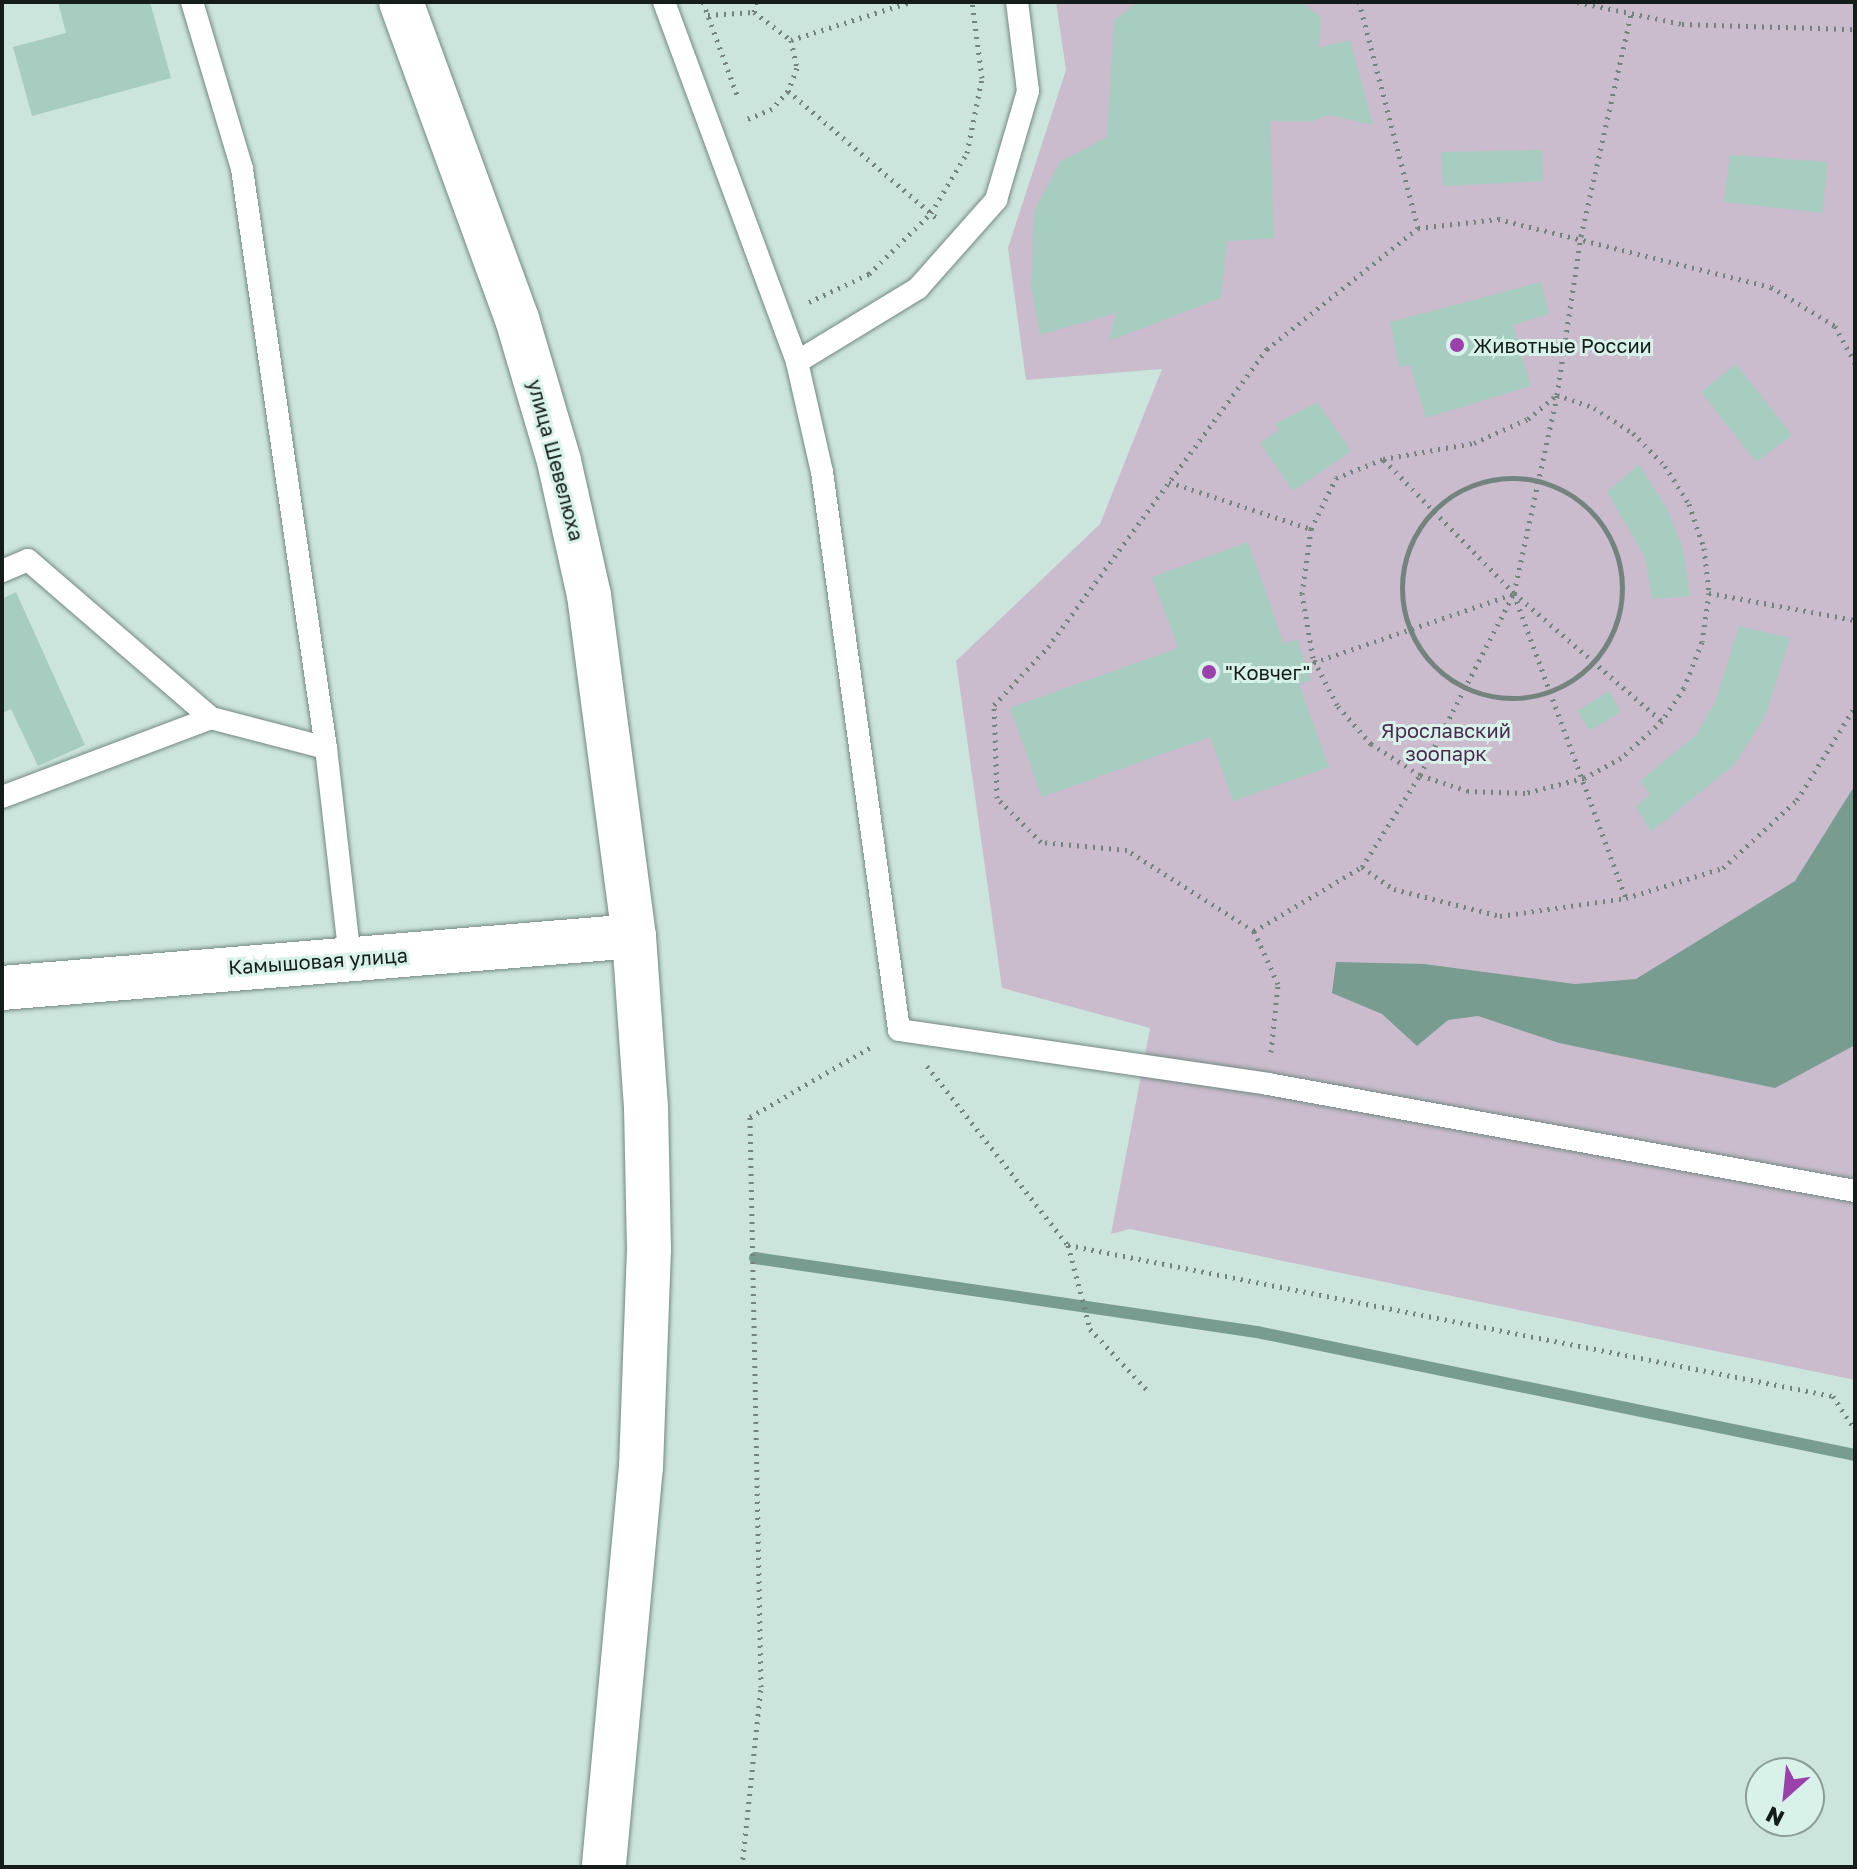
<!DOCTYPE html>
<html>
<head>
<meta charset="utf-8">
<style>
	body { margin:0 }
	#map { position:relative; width:1857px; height:1869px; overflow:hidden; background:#cce5dc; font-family:"Golos Text",sans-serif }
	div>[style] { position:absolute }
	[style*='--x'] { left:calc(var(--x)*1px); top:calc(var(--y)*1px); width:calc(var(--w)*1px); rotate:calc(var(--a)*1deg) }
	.green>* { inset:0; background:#cabccd }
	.water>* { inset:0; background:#789c90 }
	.stream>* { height:12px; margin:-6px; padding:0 6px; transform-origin:6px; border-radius:6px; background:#789c90 }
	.building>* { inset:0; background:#a7ccc0 }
	.path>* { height:5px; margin-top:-2.5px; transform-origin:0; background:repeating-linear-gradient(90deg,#73847e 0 2px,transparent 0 8px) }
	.path>.ring { margin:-2.5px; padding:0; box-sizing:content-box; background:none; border:5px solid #73847e; border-radius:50% }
	.roads { filter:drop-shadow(0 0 2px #738982) drop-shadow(0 0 2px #738982) }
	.lane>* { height:22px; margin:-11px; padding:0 11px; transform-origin:11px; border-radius:11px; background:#fff }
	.street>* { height:44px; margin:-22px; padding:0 22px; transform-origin:22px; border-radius:22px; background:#fff }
	.primary>* { height:44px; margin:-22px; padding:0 22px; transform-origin:22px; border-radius:22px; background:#fff }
	.dots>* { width:22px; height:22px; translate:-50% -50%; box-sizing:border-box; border:4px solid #d9f2e9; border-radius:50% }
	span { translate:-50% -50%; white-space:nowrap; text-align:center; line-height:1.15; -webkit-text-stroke:6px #d9f2e9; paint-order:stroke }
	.poi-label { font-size:20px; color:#141d1a }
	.left { translate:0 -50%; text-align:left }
	.street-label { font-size:20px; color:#141d1a }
	.park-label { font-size:20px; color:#4a2b50 }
	.frame { position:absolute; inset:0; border:4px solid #141d1a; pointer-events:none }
	.north { position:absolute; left:1745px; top:1757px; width:80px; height:80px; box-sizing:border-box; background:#d9f2e9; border:2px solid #8a9d96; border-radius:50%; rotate:207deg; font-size:22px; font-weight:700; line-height:32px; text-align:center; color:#141d1a }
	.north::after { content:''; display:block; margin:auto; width:28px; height:36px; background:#9b41ac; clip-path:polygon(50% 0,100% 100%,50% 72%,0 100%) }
</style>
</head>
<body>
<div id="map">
	<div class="green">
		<div style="clip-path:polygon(1056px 2px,1855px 2px,1855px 1380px,1130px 1229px,1111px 1234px,1150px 1028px,1002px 988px,956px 661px,1100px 524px,1162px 369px,1026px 380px,1008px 248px,1066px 70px)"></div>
	</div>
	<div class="water">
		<div style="clip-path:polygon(1855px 785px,1855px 1045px,1775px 1088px,1559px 1043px,1478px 1016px,1448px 1020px,1417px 1046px,1382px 1014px,1332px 993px,1336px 962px,1424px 964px,1575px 984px,1636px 979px,1795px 881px)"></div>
	</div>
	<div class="stream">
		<div style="--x:755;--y:1258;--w:507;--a:8.39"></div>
		<div style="--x:1257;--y:1332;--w:611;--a:11.62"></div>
	</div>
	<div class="building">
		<div style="clip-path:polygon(58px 2px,150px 2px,171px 78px,32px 116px,13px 47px,66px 33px)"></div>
		<div style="clip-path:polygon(1137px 2px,1301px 2px,1321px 17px,1319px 48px,1350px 40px,1373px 125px,1328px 115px,1312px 121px,1270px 121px,1274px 238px,1227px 241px,1221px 298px,1109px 341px,1116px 313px,1040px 335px,1031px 286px,1034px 211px,1060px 162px,1107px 137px,1114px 21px)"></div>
		<div style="clip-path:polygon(1542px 150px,1543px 181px,1443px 186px,1441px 152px)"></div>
		<div style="clip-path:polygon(1730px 155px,1828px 162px,1822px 213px,1724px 202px)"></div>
		<div style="clip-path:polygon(1541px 282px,1549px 314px,1513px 325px,1531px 386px,1426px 418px,1410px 365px,1399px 367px,1390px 322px)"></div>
		<div style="clip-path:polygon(1736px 364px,1792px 435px,1756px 462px,1701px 392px)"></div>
		<div style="clip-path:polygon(1317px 402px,1351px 451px,1293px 491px,1260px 443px,1279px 430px,1275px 424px)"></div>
		<div style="clip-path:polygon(1639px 464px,1666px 507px,1683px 548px,1690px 596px,1652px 599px,1645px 557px,1607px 492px)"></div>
		<div style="clip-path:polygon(1248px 542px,1284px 644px,1297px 639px,1311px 680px,1299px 684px,1329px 767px,1233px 801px,1210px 737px,1042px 797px,1010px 708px,1178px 648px,1152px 577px)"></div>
		<div style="clip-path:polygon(16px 592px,85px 745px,38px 766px,11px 709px,2px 713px,2px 599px)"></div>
		<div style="clip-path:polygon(1739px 626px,1790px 638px,1765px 717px,1734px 765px,1651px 832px,1636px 807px,1650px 794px,1640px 781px,1697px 734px,1716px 700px)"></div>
		<div style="clip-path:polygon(1609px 691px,1621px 712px,1590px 731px,1577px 711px)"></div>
	</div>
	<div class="path">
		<div style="--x:703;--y:2;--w:99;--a:69.9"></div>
		<div style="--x:1577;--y:2;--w:107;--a:11.8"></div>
		<div style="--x:1682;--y:24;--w:173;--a:1.7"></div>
		<div style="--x:754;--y:12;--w:10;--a:-79"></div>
		<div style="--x:708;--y:15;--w:46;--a:-3.7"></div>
		<div style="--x:754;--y:12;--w:46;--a:37.1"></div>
		<div style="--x:791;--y:40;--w:29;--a:78"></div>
		<div style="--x:797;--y:68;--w:25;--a:111"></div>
		<div style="--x:788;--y:91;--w:24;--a:132"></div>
		<div style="--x:772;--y:109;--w:29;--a:158"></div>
		<div style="--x:791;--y:40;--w:125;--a:-17.7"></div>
		<div style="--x:788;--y:91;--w:199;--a:40.5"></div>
		<div style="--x:1418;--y:228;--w:81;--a:-6.4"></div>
		<div style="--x:1498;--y:219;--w:281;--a:14"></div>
		<div style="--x:1771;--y:287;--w:75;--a:31.4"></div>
		<div style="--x:1835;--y:326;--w:42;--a:61.6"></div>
		<div style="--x:809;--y:302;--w:66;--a:-25"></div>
		<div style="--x:869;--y:274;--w:87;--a:-44.5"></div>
		<div style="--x:931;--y:213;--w:70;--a:-59"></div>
		<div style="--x:967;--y:153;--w:76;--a:-78.7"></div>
		<div style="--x:982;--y:78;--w:77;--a:-97.5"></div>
		<div style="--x:1557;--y:395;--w:39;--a:19"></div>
		<div style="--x:1594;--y:408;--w:46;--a:32.7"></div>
		<div style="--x:1633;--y:433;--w:46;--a:45.9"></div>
		<div style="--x:1665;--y:466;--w:45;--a:57.7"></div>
		<div style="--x:1689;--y:504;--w:46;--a:71.2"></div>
		<div style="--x:1704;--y:548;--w:45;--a:83.7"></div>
		<div style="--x:1709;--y:593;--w:49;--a:98.1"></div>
		<div style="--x:1702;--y:642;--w:49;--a:111.4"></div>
		<div style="--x:1684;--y:688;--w:40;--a:124"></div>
		<div style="--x:1662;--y:721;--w:55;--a:137.9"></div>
		<div style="--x:1621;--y:758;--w:42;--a:151.6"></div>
		<div style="--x:1584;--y:778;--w:61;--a:165.7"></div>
		<div style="--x:1525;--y:793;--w:57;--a:-178"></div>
		<div style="--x:1468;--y:791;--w:51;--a:-161.6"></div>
		<div style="--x:1420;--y:775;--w:58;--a:-147.7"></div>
		<div style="--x:1371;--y:744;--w:52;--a:-131.1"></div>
		<div style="--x:1337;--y:705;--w:53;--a:-117.1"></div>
		<div style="--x:1313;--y:658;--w:65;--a:-99.8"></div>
		<div style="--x:1302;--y:594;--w:66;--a:-82.1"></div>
		<div style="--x:1311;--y:529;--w:57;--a:-63.9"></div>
		<div style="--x:1336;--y:478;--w:51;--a:-22"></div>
		<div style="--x:1383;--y:459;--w:92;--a:-10"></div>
		<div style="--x:1474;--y:443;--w:59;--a:-24"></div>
		<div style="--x:1528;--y:419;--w:38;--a:-40"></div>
		<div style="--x:1384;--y:460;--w:186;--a:45.7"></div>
		<div style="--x:1514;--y:593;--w:196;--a:40.9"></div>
		<div class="ring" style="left:1402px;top:478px;width:215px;height:215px"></div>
		<div style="--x:1169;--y:482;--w:150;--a:18.3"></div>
		<div style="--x:1709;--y:593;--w:148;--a:10.5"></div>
		<div style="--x:1514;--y:594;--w:324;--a:69.8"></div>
		<div style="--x:1306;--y:665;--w:219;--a:-18.9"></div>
		<div style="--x:1362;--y:867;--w:109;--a:-57.8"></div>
		<div style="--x:1420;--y:775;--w:205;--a:-62.7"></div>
		<div style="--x:1514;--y:593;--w:203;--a:-77.7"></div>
		<div style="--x:1557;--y:395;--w:161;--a:-81.4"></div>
		<div style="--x:1581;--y:236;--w:228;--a:-77.3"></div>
		<div style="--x:1254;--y:931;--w:126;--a:-30.7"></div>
		<div style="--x:1362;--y:867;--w:39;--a:35"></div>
		<div style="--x:1394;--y:889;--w:109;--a:14.3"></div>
		<div style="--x:1500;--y:916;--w:127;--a:-8.1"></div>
		<div style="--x:1626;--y:898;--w:102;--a:-17.2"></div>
		<div style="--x:1723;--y:868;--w:100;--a:-42.6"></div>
		<div style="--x:1797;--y:800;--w:110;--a:-58.1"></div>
		<div style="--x:1271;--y:1052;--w:68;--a:-84.1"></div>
		<div style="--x:1278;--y:984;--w:58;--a:-114.4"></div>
		<div style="--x:1254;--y:931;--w:151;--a:-147.5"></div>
		<div style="--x:1127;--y:850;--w:86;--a:-174.7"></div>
		<div style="--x:1041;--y:842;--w:62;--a:-135"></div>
		<div style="--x:997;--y:798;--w:93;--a:-91.8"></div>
		<div style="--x:994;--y:705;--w:79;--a:-47"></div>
		<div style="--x:1048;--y:647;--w:370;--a:-53.7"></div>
		<div style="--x:1267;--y:349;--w:193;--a:-38.7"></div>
		<div style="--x:1418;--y:228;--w:234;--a:-104.6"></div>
		<div style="--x:927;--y:1066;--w:228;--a:51.8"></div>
		<div style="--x:1068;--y:1245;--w:780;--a:11.17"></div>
		<div style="--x:1833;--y:1396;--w:40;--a:57.1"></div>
		<div style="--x:1068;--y:1245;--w:87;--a:75.3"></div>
		<div style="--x:1090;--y:1329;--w:83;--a:46.9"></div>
		<div style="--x:742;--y:1867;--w:181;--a:-84"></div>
		<div style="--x:761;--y:1687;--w:570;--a:-91.11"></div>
		<div style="--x:750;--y:1117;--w:143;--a:-30.1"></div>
	</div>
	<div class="roads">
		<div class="lane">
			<div style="--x:192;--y:2;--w:174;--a:73.3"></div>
			<div style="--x:242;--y:169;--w:585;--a:81.75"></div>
			<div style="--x:326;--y:748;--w:211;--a:83.5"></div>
			<div style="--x:664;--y:2;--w:384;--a:69.7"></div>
			<div style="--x:797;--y:362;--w:113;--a:77.2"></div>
			<div style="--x:822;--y:472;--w:563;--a:82.14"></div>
			<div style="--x:899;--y:1030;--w:373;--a:8.3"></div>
			<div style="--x:1268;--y:1084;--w:597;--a:10.33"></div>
			<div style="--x:797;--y:362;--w:142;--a:-31.4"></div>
			<div style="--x:918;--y:288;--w:118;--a:-48.4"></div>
			<div style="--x:996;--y:200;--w:114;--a:-73.6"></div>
			<div style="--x:1028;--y:91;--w:90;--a:-97"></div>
			<div style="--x:2;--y:571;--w:28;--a:-23"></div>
			<div style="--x:28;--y:560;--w:242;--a:40.8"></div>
			<div style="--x:211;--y:718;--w:119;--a:14.6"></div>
			<div style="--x:2;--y:797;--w:223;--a:-20.7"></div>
		</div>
		<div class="street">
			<div style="--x:2;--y:988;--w:634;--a:-4.7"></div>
		</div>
		<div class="primary">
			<div style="--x:401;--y:2;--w:338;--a:69.9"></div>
			<div style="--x:517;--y:319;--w:148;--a:73.5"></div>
			<div style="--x:559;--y:461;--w:137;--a:77.4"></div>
			<div style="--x:589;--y:595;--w:344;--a:82.5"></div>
			<div style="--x:634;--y:936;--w:171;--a:86"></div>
			<div style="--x:646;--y:1107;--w:142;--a:88.8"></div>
			<div style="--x:649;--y:1249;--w:217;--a:92.1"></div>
			<div style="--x:641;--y:1466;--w:403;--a:95.3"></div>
		</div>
	</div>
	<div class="dots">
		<div style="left:1457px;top:345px;background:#9b41ac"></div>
		<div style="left:1209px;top:672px;background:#9b41ac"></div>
	</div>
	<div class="poi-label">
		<span class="left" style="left:1473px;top:345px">Животные России</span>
		<span class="left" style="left:1225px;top:672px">"Ковчег"</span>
	</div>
	<div class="street-label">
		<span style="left:556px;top:460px;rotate:75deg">улица Шевелюха</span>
		<span style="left:318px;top:961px;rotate:-4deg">Камышовая улица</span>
	</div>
	<div class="park-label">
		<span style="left:1446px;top:742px">Ярославский<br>зоопарк</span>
	</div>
	<div class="frame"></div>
	<div class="north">N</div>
</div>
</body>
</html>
